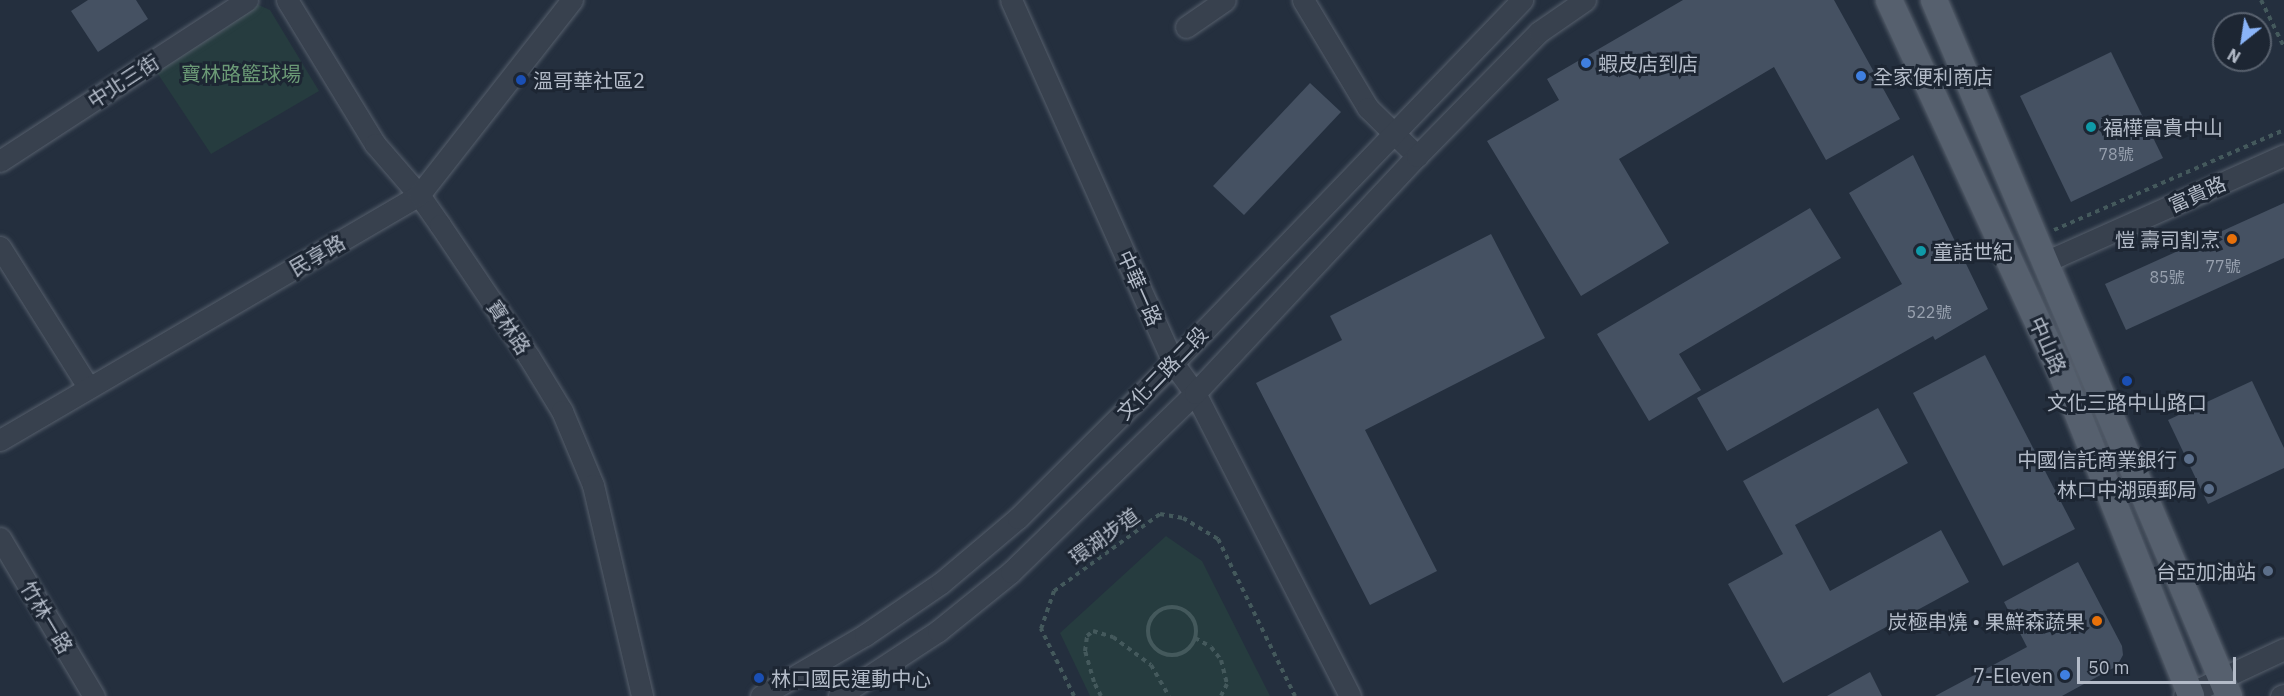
<!DOCTYPE html>
<html>
<head>
<meta charset="utf-8">
<style>
	body { margin:0 }
	#map { position:relative; width:2284px; height:696px; overflow:hidden; background:#242f3e; font-family:"IBM Plex Sans","Noto Sans TC",sans-serif }
	div>[style] { position:absolute }
	[style*='--x'] { left:calc(var(--x)*1px); top:calc(var(--y)*1px); width:calc(var(--w)*1px); rotate:calc(var(--a)*1deg) }
	.green>* { inset:0; background:#263c3f }
	.building>* { inset:0; background:#455162 }
	.path>* { height:4px; margin-top:-2px; transform-origin:0; background:repeating-linear-gradient(90deg,#44595c 0 4.5px,transparent 0 9px) }
	.path>.ring { margin:-2px; padding:0; box-sizing:content-box; background:none; border:4px solid #44595c; border-radius:50% }
	.roads { filter:drop-shadow(0 0 2px #565f6c) drop-shadow(0 0 2px #565f6c) }
	.minor>* { height:21px; margin:-10.5px; padding:0 10.5px; transform-origin:10.5px; border-radius:10.5px; background:#38414e }
	.major>* { height:26px; margin:-13px; padding:0 13px; transform-origin:13px; border-radius:13px; background:#56606e }
	.dots>* { width:16px; height:16px; translate:-50% -50%; box-sizing:border-box; border:3px solid #1d2633; border-radius:50% }
	span { translate:-50% -50%; white-space:nowrap; text-align:center; line-height:1.15; -webkit-text-stroke:6px #1d2633; paint-order:stroke }
	.number-label { font-size:16px; color:#98a1af }
	.number-label span { -webkit-text-stroke-width:0 }
	.poi-label { font-size:20px; color:#b4bcc9 }
	.left { translate:0 -50%; text-align:left }
	.right { translate:-100% -50%; text-align:right }
	.park-label { font-size:20px; color:#6b9a76 }
	.street-label { font-size:20px; color:#b4bcc9 }
	.north { position:absolute; left:2212px; top:12px; width:60px; height:60px; box-sizing:border-box; background:#1d2633; border:2px solid #59626f; border-radius:50%; rotate:210deg; font-size:16px; font-weight:700; line-height:24px; text-align:center; color:#b4bcc9 }
	.north::after { content:''; display:block; margin:auto; width:21px; height:27px; background:#8ab4f8; clip-path:polygon(50% 0,100% 100%,50% 72%,0 100%) }
	.scale { position:absolute; left:2077px; top:657px; width:159px; height:27px; box-sizing:border-box; border:3px solid #b4bcc9; border-top:0; padding-left:8px; font-size:18px; line-height:21px; white-space:nowrap; color:#b4bcc9; -webkit-text-stroke:4px #1d2633; paint-order:stroke }
</style>
</head>
<body>
<div id="map">
	<div class="green">
		<div style="clip-path:polygon(252px 2px,270px 10px,319px 91px,211px 154px,152px 65px)"></div>
		<div style="clip-path:polygon(1166px 536px,1202px 561px,1270px 696px,1090px 696px,1060px 633px)"></div>
	</div>
	<div class="building">
		<div style="clip-path:polygon(88px 0,136px 0,148px 19px,98px 52px,71px 11px)"></div>
		<div style="clip-path:polygon(1683px 0,1834px 0,1900px 119px,1826px 160px,1774px 67px,1619px 159px,1669px 243px,1581px 296px,1487px 141px,1559px 100px,1547px 79px)"></div>
		<div style="clip-path:polygon(2111px 52px,2163px 158px,2071px 202px,2020px 96px)"></div>
		<div style="clip-path:polygon(1310px 83px,1341px 112px,1244px 215px,1213px 186px)"></div>
		<div style="clip-path:polygon(1913px 155px,1988px 309px,1935px 340px,1933px 336px,1727px 451px,1697px 398px,1902px 284px,1849px 193px)"></div>
		<div style="clip-path:polygon(2284px 203px,2284px 258px,2126px 330px,2105px 284px)"></div>
		<div style="clip-path:polygon(1810px 208px,1841px 258px,1679px 354px,1701px 390px,1649px 421px,1597px 334px)"></div>
		<div style="clip-path:polygon(1491px 234px,1545px 338px,1365px 430px,1437px 571px,1370px 605px,1256px 383px,1342px 340px,1330px 316px)"></div>
		<div style="clip-path:polygon(1985px 355px,2075px 529px,2003px 566px,1913px 393px)"></div>
		<div style="clip-path:polygon(2252px 381px,2284px 448px,2284px 468px,2208px 504px,2168px 420px)"></div>
		<div style="clip-path:polygon(1878px 408px,1908px 463px,1795px 525px,1830px 591px,1941px 530px,1969px 582px,1783px 683px,1728px 584px,1783px 554px,1743px 481px)"></div>
		<div style="clip-path:polygon(2078px 562px,2122px 646px,2123px 655px,2117px 666px,2062px 696px,1935px 696px,2027px 647px,2004px 602px)"></div>
		<div style="clip-path:polygon(1870px 672px,1882px 696px,1827px 696px)"></div>
	</div>
	<div class="path">
		<div style="--x:2261;--y:0;--w:52;--a:63.9"></div>
		<div style="--x:2054;--y:230;--w:251;--a:-23.5"></div>
		<div class="ring" style="left:1148px;top:607px;width:44px;height:44px"></div>
		<div style="--x:1195;--y:638;--w:18;--a:29"></div>
		<div style="--x:1211;--y:647;--w:16;--a:52"></div>
		<div style="--x:1221;--y:660;--w:25;--a:76"></div>
		<div style="--x:1227;--y:684;--w:13;--a:117"></div>
		<div style="--x:1074;--y:696;--w:75;--a:-116.2"></div>
		<div style="--x:1041;--y:629;--w:40;--a:-71.1"></div>
		<div style="--x:1054;--y:591;--w:131;--a:-36"></div>
		<div style="--x:1160;--y:514;--w:23;--a:10"></div>
		<div style="--x:1183;--y:518;--w:41;--a:31"></div>
		<div style="--x:1218;--y:539;--w:175;--a:63.9"></div>
		<div style="--x:1101;--y:696;--w:16;--a:-117"></div>
		<div style="--x:1094;--y:682;--w:32;--a:-106"></div>
		<div style="--x:1085;--y:651;--w:15;--a:-82"></div>
		<div style="--x:1087;--y:636;--w:8;--a:-40"></div>
		<div style="--x:1093;--y:631;--w:21;--a:17"></div>
		<div style="--x:1113;--y:637;--w:47;--a:36.4"></div>
		<div style="--x:1151;--y:665;--w:36;--a:60"></div>
	</div>
	<div class="roads">
		<div class="minor">
			<div style="--x:287;--y:0;--w:169;--a:58.6"></div>
			<div style="--x:375;--y:144;--w:67;--a:49.2"></div>
			<div style="--x:419;--y:195;--w:37;--a:55"></div>
			<div style="--x:440;--y:225;--w:159;--a:56"></div>
			<div style="--x:529;--y:357;--w:63;--a:58.6"></div>
			<div style="--x:562;--y:411;--w:80;--a:67.3"></div>
			<div style="--x:593;--y:485;--w:217;--a:76.9"></div>
			<div style="--x:1011;--y:0;--w:398;--a:65.9"></div>
			<div style="--x:1173;--y:363;--w:37;--a:54"></div>
			<div style="--x:1195;--y:393;--w:340;--a:62.9"></div>
			<div style="--x:1303;--y:0;--w:126;--a:59"></div>
			<div style="--x:1368;--y:108;--w:69;--a:44.4"></div>
			<div style="--x:1186;--y:27;--w:47;--a:-34.7"></div>
			<div style="--x:0;--y:161;--w:295;--a:-33.1"></div>
			<div style="--x:0;--y:247;--w:165;--a:57.8"></div>
			<div style="--x:2045;--y:262;--w:262;--a:-24.1"></div>
			<div style="--x:0;--y:440;--w:485;--a:-30.3"></div>
			<div style="--x:419;--y:195;--w:248;--a:-51.9"></div>
			<div style="--x:0;--y:538;--w:184;--a:59.3"></div>
			<div style="--x:761;--y:696;--w:121;--a:-30.4"></div>
			<div style="--x:865;--y:635;--w:92;--a:-34.4"></div>
			<div style="--x:941;--y:583;--w:101;--a:-40.2"></div>
			<div style="--x:1018;--y:518;--w:219;--a:-45"></div>
			<div style="--x:1173;--y:363;--w:504;--a:-46.13"></div>
			<div style="--x:839;--y:696;--w:118;--a:-33.3"></div>
			<div style="--x:938;--y:631;--w:94;--a:-38.9"></div>
			<div style="--x:1011;--y:572;--w:257;--a:-44.2"></div>
			<div style="--x:1195;--y:393;--w:325;--a:-46.9"></div>
			<div style="--x:1417;--y:156;--w:174;--a:-45.5"></div>
			<div style="--x:1539;--y:32;--w:56;--a:-34.8"></div>
			<div style="--x:2184;--y:696;--w:110;--a:-25.2"></div>
			<div style="--x:2281;--y:696;--w:3;--a:-18"></div>
		</div>
		<div class="major">
			<div style="--x:1889;--y:0;--w:410;--a:65.2"></div>
			<div style="--x:2061;--y:372;--w:349;--a:68.1"></div>
			<div style="--x:1934;--y:0;--w:756;--a:67.03"></div>
		</div>
	</div>
	<div class="dots">
		<div style="left:1586px;top:63px;background:#3f7fe0"></div>
		<div style="left:1861px;top:76px;background:#3f7fe0"></div>
		<div style="left:521px;top:80px;background:#1a4fb4"></div>
		<div style="left:2091px;top:127px;background:#0f9aa8"></div>
		<div style="left:2232px;top:239px;background:#e8710a"></div>
		<div style="left:1921px;top:251px;background:#0f9aa8"></div>
		<div style="left:2127px;top:381px;background:#1a4fb4"></div>
		<div style="left:2189px;top:459px;background:#5c6f8a"></div>
		<div style="left:2209px;top:489px;background:#5c6f8a"></div>
		<div style="left:2268px;top:571px;background:#5c6f8a"></div>
		<div style="left:2097px;top:621px;background:#e8710a"></div>
		<div style="left:2065px;top:675px;background:#3f7fe0"></div>
		<div style="left:759px;top:678px;background:#1a4fb4"></div>
	</div>
	<div class="number-label">
		<span style="left:2116px;top:154px">78號</span>
		<span style="left:2223px;top:266px">77號</span>
		<span style="left:2167px;top:277px">85號</span>
		<span style="left:1929px;top:312px">522號</span>
	</div>
	<div class="poi-label">
		<span class="left" style="left:1598px;top:63px">蝦皮店到店</span>
		<span class="left" style="left:1873px;top:76px">全家便利商店</span>
		<span class="left" style="left:533px;top:80px">溫哥華社區2</span>
		<span class="left" style="left:2103px;top:127px">福樺富貴中山</span>
		<span class="right" style="left:2220px;top:239px">愷 壽司割烹</span>
		<span class="left" style="left:1933px;top:251px">童話世紀</span>
		<span style="left:2127px;top:402px">文化三路中山路口</span>
		<span class="right" style="left:2177px;top:459px">中國信託商業銀行</span>
		<span class="right" style="left:2197px;top:489px">林口中湖頭郵局</span>
		<span class="right" style="left:2256px;top:571px">台亞加油站</span>
		<span class="right" style="left:2085px;top:621px">炭極串燒 • 果鮮森蔬果</span>
		<span class="right" style="left:2053px;top:675px">7-Eleven</span>
		<span class="left" style="left:771px;top:678px">林口國民運動中心</span>
	</div>
	<div class="park-label">
		<span style="left:241px;top:73px">寶林路籃球場</span>
	</div>
	<div class="street-label">
		<span style="left:123px;top:81px;rotate:-33deg">中北三街</span>
		<span style="left:2197px;top:194px;rotate:-24deg">富貴路</span>
		<span style="left:317px;top:255px;rotate:-30deg">民享路</span>
		<span style="left:1140px;top:288px;rotate:66deg">中華一路</span>
		<span style="left:509px;top:327px;rotate:56deg">寶林路</span>
		<span style="left:2048px;top:345px;rotate:66deg">中山路</span>
		<span style="left:1162px;top:373px;rotate:-46deg">文化二路二段</span>
		<span style="left:1104px;top:536px;rotate:-36deg">環湖步道</span>
		<span style="left:47px;top:617px;rotate:59deg">竹林一路</span>
	</div>
	<div class="north">N</div>
	<div class="scale">50 m</div>
</div>
</body>
</html>
